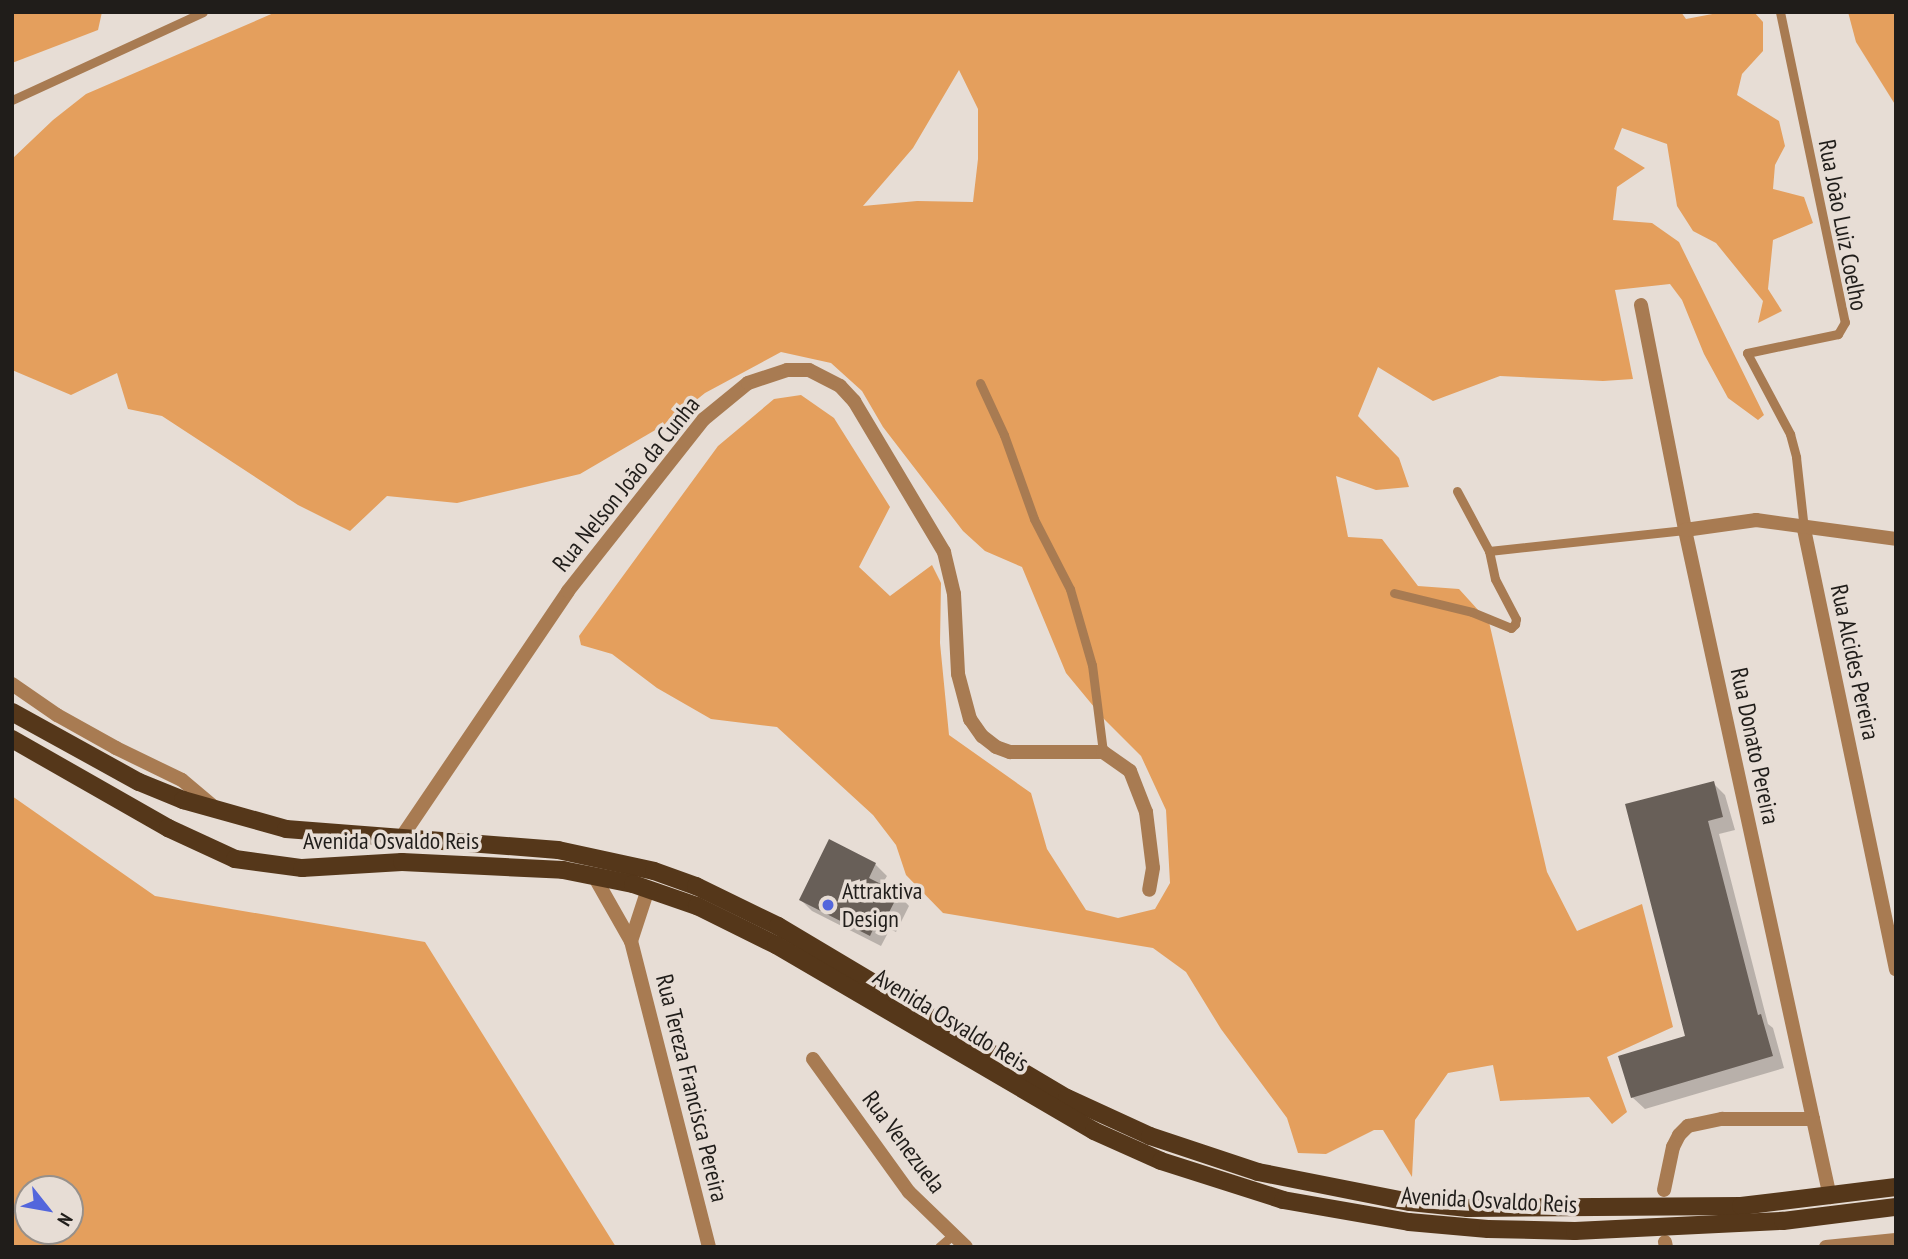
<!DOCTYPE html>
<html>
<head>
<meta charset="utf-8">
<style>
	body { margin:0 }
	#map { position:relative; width:1908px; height:1259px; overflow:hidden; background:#e7ddd5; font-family:"PT Sans Narrow",sans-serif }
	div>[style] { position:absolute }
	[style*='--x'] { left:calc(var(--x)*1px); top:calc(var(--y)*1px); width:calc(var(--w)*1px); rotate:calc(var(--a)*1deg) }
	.forest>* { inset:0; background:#e49f5d }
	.shadow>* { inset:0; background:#0003 }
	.building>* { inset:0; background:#685f58 }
	.service>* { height:9px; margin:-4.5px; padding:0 4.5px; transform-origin:4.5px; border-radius:4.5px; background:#a87b52 }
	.minor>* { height:14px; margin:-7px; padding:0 7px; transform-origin:7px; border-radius:7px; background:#a87b52 }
	.tertiary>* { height:14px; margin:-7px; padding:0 7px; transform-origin:7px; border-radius:7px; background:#a87b52 }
	.primary>* { height:18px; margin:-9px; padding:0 9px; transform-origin:9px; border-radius:9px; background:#55371a }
	.dots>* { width:19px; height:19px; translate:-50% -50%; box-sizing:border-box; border:4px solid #e7ddd5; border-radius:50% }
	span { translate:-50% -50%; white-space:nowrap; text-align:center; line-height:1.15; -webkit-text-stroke:7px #e7ddd5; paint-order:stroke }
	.street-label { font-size:24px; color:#201d1a }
	.poi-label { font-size:24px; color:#201d1a }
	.left { translate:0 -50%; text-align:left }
	.frame { position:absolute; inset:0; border:14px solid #201d1a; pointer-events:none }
	.north { position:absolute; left:14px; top:1175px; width:70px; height:70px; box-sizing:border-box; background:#e7ddd5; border:2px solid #97908a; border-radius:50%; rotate:121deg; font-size:19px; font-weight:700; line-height:28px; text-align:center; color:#201d1a }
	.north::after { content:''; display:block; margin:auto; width:24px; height:32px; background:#5366dc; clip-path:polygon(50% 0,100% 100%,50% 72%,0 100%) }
</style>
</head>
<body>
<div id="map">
	<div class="forest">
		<div style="clip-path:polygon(12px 12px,102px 12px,98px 30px,12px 63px)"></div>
		<div style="clip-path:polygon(evenodd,276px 12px,1681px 12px,1686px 19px,1723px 12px,1754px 12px,1763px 22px,1763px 51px,1742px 74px,1737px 95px,1779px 121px,1785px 146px,1775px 165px,1773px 189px,1804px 197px,1813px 223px,1773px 240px,1768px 289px,1782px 311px,1758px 323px,1763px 301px,1716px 243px,1693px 231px,1677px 206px,1667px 144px,1622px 128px,1614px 149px,1645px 168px,1617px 187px,1613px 220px,1652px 223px,1679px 242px,1764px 415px,1758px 420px,1728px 398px,1704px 354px,1682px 300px,1670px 284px,1615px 290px,1633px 379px,1603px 381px,1500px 376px,1433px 401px,1378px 367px,1358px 416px,1399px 458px,1409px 487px,1376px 490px,1336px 476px,1348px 537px,1382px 539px,1418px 586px,1459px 589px,1489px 622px,1547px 872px,1577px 931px,1642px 904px,1673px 1027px,1607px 1057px,1627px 1112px,1612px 1124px,1589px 1097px,1500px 1101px,1493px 1065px,1448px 1073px,1415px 1120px,1412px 1177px,1383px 1130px,1374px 1130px,1326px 1154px,1298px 1153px,1287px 1118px,1221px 1029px,1186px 972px,1153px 948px,943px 913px,906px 875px,896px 845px,873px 815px,777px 727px,711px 719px,657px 688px,612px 654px,581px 645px,579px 636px,718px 446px,774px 399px,801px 395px,834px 418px,890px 507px,859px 567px,890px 596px,932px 565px,941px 583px,940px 643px,949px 735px,1031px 793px,1047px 849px,1086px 910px,1118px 918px,1155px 909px,1170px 883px,1166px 810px,1141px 756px,1104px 719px,1066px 673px,1022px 567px,985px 551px,963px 531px,883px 427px,862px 391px,831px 363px,781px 352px,705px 393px,669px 422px,580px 474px,457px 503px,387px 496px,350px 531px,298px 505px,162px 416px,128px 409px,117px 373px,71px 395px,12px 370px,12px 159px,53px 120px,86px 94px,276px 12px,959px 70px,978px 109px,978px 159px,973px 202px,917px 201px,863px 206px,913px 148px,959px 70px)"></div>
		<div style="clip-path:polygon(1848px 12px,1896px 12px,1896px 106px,1856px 42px)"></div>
		<div style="clip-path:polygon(evenodd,12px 796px,155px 896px,425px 942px,616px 1247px,12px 1247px,12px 796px,28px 1189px,70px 1189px,70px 1231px,28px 1231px,28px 1189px)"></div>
	</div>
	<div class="shadow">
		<div style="clip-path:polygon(1713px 783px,1725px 795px,1735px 830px,1719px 834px,1768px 1024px,1773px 1028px,1784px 1068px,1645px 1109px,1632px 1097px,1687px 1038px,1627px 806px)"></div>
		<div style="clip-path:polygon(875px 864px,887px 876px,881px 886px,898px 894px,909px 906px,896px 932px,890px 929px,881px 946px,812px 911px,801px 900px)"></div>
	</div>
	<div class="building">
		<div style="clip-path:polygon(1714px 781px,1723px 817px,1708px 821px,1758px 1015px,1761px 1014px,1773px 1056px,1631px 1098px,1618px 1056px,1685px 1036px,1625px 804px)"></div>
		<div style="clip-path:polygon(829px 839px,876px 863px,869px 878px,899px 893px,884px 922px,878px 919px,870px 936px,799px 900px)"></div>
	</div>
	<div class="service">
		<div style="--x:1780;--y:12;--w:317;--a:78.2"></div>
		<div style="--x:1845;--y:322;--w:14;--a:120"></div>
		<div style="--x:1838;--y:334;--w:93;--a:168.2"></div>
		<div style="--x:1747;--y:353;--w:92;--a:62"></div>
		<div style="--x:1790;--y:434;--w:24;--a:75"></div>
		<div style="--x:1796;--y:457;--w:72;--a:83.7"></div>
		<div style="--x:12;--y:100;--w:210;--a:-24.7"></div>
		<div style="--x:980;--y:383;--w:57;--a:65.2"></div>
		<div style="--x:1004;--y:435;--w:89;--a:70.3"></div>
		<div style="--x:1034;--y:519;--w:79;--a:62.8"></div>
		<div style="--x:1070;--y:589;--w:79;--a:73.9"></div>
		<div style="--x:1092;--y:665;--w:88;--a:82.8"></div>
		<div style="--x:1489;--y:551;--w:197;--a:-6.1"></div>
		<div style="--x:1394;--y:593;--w:80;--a:13.7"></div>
		<div style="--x:1472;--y:612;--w:42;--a:22.3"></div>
		<div style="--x:1511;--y:628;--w:6;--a:-45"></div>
		<div style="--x:1515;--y:624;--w:5;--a:-79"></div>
		<div style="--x:1516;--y:619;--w:45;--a:-117.7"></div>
		<div style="--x:1495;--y:579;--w:29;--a:-102"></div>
		<div style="--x:1489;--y:551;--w:68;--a:-118.1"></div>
		<div style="--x:939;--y:1247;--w:18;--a:-41"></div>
	</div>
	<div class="minor">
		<div style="--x:1641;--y:305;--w:229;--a:78.9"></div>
		<div style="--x:1685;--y:530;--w:603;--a:77.74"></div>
		<div style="--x:1804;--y:529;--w:450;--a:78.2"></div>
		<div style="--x:1685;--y:530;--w:72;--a:-8"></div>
		<div style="--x:1756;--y:520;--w:141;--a:7.7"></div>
		<div style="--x:12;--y:684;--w:55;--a:34.6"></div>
		<div style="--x:57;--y:715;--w:68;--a:29.2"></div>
		<div style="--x:116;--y:748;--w:73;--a:25.9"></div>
		<div style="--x:182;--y:780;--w:42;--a:40.2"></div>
		<div style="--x:401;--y:838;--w:298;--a:-55.9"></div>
		<div style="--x:568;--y:591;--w:219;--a:-51.7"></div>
		<div style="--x:704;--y:419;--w:57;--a:-39.3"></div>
		<div style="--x:748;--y:383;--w:41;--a:-18.4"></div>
		<div style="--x:787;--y:370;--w:22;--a:0"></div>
		<div style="--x:809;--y:370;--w:35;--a:27"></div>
		<div style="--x:840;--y:386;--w:21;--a:47"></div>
		<div style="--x:854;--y:401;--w:176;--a:59.2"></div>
		<div style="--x:944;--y:552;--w:43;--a:76.6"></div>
		<div style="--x:954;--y:594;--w:80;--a:87.1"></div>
		<div style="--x:958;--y:674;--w:47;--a:75.1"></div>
		<div style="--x:970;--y:719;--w:21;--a:55"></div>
		<div style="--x:982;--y:736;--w:18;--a:38"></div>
		<div style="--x:996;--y:747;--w:15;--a:20"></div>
		<div style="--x:1010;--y:752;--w:93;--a:0"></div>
		<div style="--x:1103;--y:752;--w:33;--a:35"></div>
		<div style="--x:1130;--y:771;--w:44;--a:68.7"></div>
		<div style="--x:1146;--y:812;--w:56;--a:82.9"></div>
		<div style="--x:1153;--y:868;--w:22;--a:100"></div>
		<div style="--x:813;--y:1059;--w:164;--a:54.2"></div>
		<div style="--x:909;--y:1192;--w:79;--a:44"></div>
	</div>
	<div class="tertiary">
		<div style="--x:594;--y:876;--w:75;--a:60.4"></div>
		<div style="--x:631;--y:941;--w:316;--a:75.7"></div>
		<div style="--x:631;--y:941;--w:55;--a:-71.9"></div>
		<div style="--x:1664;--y:1190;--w:44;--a:-78.2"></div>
		<div style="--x:1673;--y:1147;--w:13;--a:-63"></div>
		<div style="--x:1679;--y:1135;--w:13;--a:-45"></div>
		<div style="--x:1688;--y:1126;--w:35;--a:-12"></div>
		<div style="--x:1722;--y:1119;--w:91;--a:0"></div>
		<div style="--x:1813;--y:1119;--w:80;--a:77.7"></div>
		<div style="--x:1665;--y:1242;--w:5;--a:79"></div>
		<div style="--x:1826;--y:1247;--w:70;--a:-5.7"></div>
	</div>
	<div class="primary">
		<div style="--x:12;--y:712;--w:145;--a:28.9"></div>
		<div style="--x:139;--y:782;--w:48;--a:22.2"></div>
		<div style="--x:183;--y:800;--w:107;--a:15.7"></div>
		<div style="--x:286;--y:829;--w:273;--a:4.4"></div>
		<div style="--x:558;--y:850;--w:98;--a:12.3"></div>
		<div style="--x:654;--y:871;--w:45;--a:19.7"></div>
		<div style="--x:696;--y:886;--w:91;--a:26"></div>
		<div style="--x:778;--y:926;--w:336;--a:30.8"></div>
		<div style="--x:1067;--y:1098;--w:91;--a:24.6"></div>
		<div style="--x:1150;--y:1136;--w:114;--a:18.4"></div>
		<div style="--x:1258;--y:1172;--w:155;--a:11.2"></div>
		<div style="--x:1410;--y:1202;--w:58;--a:5.9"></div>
		<div style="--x:1468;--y:1208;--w:273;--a:-0.4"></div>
		<div style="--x:1741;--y:1206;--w:156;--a:-7"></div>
		<div style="--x:12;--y:739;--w:180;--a:29.7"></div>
		<div style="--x:168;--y:828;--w:74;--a:24.8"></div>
		<div style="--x:235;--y:859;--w:68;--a:7.7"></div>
		<div style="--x:302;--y:868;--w:100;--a:-3.4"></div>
		<div style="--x:402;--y:862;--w:161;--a:2.8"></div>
		<div style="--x:563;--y:870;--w:71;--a:11.3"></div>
		<div style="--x:633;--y:884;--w:68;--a:19"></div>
		<div style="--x:697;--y:906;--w:88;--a:26.3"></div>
		<div style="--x:776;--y:945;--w:368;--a:30.3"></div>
		<div style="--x:1094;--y:1131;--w:73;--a:24.1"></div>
		<div style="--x:1161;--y:1161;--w:128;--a:17.7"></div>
		<div style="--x:1283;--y:1200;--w:128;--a:9.9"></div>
		<div style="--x:1409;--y:1222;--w:79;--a:5.1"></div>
		<div style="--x:1488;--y:1229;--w:87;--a:1.3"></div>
		<div style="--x:1575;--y:1231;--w:208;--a:-2.8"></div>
		<div style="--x:1783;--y:1221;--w:114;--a:-7.1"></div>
	</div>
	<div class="dots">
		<div style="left:828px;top:905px;background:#5366dc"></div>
	</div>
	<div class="street-label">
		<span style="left:1843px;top:225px;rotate:79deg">Rua João Luiz Coelho</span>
		<span style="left:626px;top:484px;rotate:-51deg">Rua Nelson João da Cunha</span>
		<span style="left:1855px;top:662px;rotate:78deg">Rua Alcides Pereira</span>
		<span style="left:1755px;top:746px;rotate:78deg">Rua Donato Pereira</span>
		<span style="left:391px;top:841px">Avenida Osvaldo Reis</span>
		<span style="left:951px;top:1020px;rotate:31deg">Avenida Osvaldo Reis</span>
		<span style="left:692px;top:1088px;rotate:76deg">Rua Tereza Francisca Pereira</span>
		<span style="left:904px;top:1142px;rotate:53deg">Rua Venezuela</span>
		<span style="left:1489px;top:1200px;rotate:3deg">Avenida Osvaldo Reis</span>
	</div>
	<div class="poi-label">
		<span class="left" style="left:842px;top:905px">Attraktiva<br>Design</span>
	</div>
	<div class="frame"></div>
	<div class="north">N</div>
</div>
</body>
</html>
